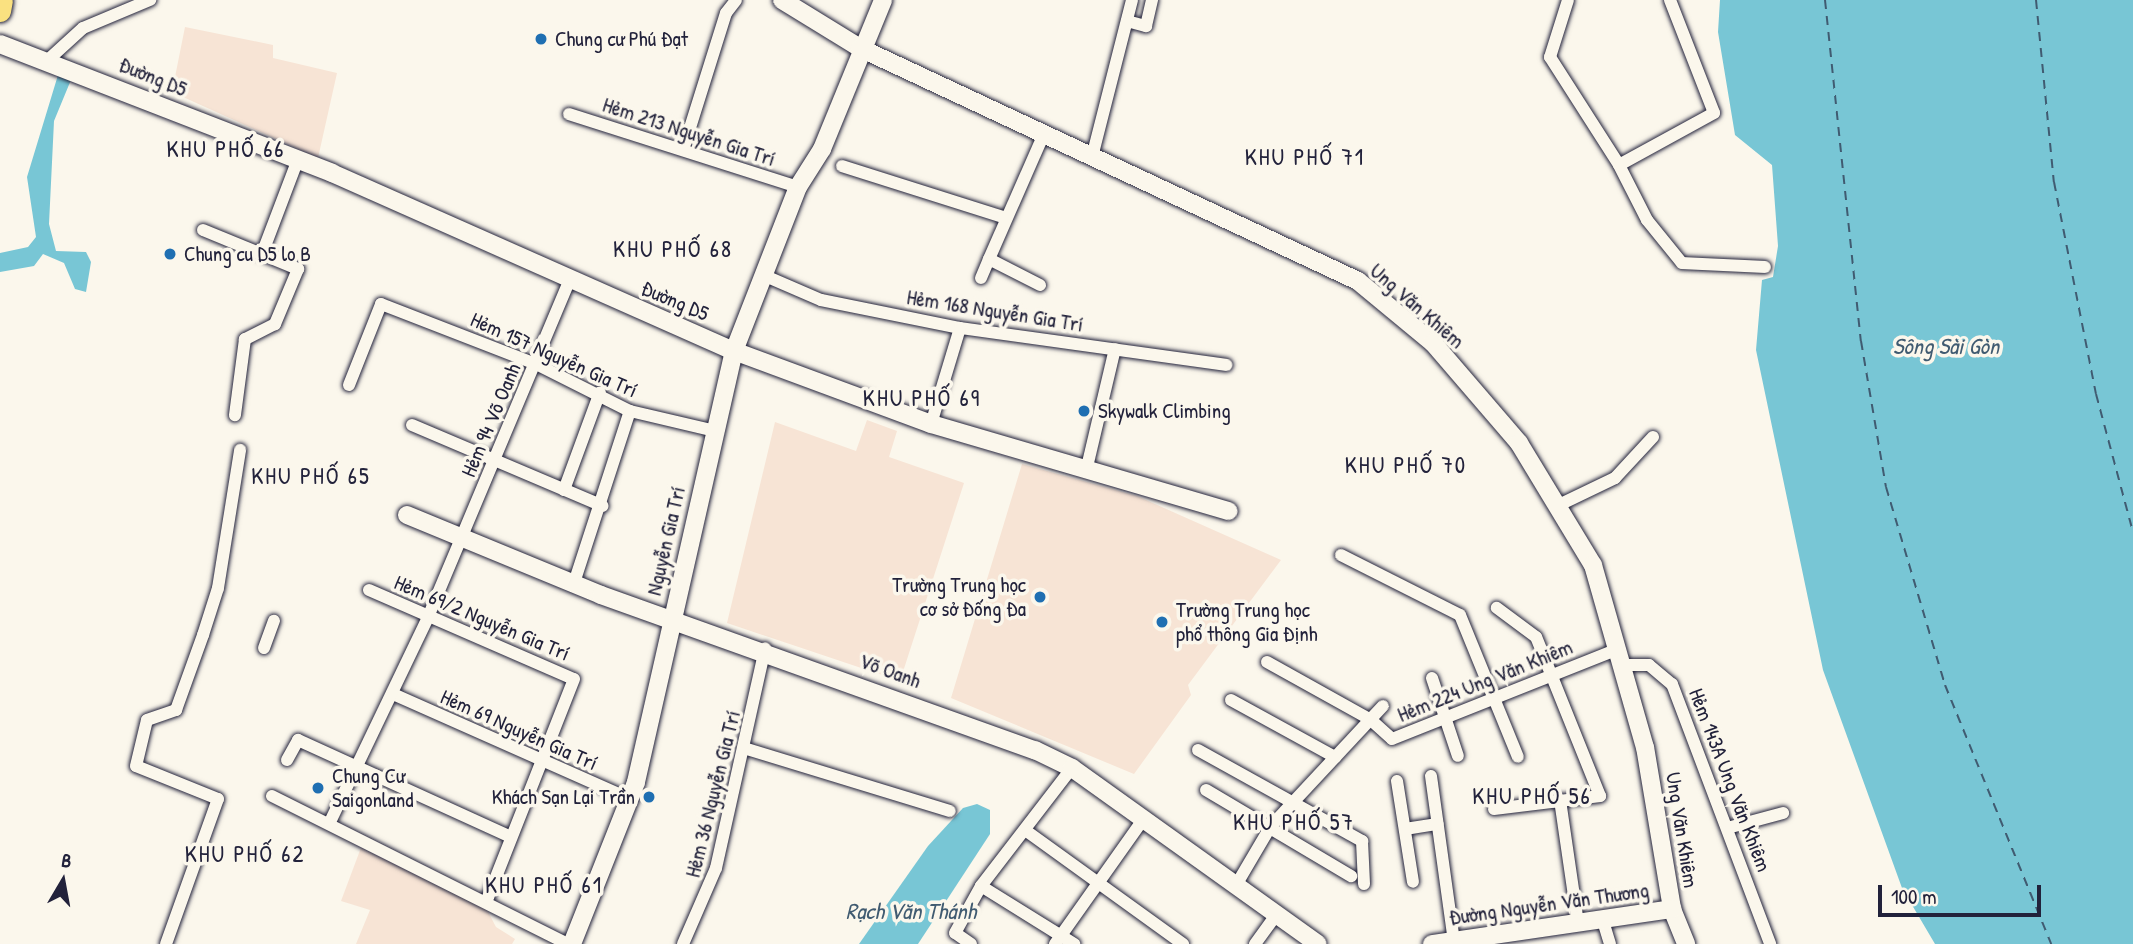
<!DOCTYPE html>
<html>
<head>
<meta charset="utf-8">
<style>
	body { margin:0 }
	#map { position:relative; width:2133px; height:944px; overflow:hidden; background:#fbf7ec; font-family:"Patrick Hand",sans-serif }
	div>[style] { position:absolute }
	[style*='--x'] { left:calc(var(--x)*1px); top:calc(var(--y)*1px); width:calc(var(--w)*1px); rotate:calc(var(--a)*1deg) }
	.built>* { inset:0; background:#f7e4d5 }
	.water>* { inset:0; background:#78c6d5 }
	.ferry>* { height:2px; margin-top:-1px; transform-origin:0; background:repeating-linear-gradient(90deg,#405b71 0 9px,transparent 0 16px) }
	.roads { filter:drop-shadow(0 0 2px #22223b) drop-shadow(0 0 2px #22223b) }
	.street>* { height:12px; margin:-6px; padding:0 6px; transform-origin:6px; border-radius:6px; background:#fbf7ec }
	.secondary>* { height:18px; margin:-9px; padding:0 9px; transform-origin:9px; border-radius:9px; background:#fbf7ec }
	.primary>* { height:21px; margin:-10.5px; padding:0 10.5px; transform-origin:10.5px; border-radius:10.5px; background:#fae180 }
	.dots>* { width:19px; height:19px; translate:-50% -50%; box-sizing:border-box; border:4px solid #fbf7ec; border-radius:50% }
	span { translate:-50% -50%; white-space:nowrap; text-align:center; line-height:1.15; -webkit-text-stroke:7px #fbf7ec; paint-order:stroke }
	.poi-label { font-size:21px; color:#22223b }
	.left { translate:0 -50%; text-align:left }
	.right { translate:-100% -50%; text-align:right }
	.street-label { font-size:21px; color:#22223b }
	.neighbourhood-label { font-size:23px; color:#22223b; letter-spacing:2px }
	.water-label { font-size:23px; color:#405b71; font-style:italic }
	.north { position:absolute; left:28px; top:846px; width:70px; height:70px; -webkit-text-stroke:5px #fbf7ec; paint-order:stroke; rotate:10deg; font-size:19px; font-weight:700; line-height:28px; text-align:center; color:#22223b }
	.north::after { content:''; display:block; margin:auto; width:24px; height:32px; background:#22223b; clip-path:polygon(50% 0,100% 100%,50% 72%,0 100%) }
	.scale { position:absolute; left:1878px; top:885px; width:163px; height:32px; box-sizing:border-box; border:4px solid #22223b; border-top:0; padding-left:9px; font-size:21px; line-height:24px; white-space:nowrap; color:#22223b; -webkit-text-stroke:5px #fbf7ec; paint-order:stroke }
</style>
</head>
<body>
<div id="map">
	<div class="built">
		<div style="clip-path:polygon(185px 27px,273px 45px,273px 58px,337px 73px,318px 158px,172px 92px)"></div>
		<div style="clip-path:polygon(867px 420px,897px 431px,889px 457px,964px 483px,900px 681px,727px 623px,775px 422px,856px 451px)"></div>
		<div style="clip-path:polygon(1022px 464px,1137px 496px,1281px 560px,1188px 685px,1191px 695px,1134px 774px,951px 698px)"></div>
		<div style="clip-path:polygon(362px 845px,485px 906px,496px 927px,515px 939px,512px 944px,356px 944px,370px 910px,341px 901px)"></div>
	</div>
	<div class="water">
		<div style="clip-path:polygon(1720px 0,2133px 0,2133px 944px,1935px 944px,1902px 888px,1823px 670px,1756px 350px,1762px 280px,1773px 277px,1778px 246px,1772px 165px,1735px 135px,1718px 32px)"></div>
		<div style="clip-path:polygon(58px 75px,73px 75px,54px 121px,49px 224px,56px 251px,86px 252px,91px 262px,86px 292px,75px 289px,64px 263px,43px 254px,34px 266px,0 272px,0 253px,28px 247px,36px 237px,27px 177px)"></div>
		<div style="clip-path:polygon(977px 804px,990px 810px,990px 834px,918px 944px,859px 944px,928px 846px,963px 808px)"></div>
	</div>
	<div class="ferry">
		<div style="--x:1825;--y:0;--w:343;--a:84"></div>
		<div style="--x:1861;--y:341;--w:148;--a:80.3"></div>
		<div style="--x:1886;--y:487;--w:207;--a:73.4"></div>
		<div style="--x:1945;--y:685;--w:280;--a:67.7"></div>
		<div style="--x:2036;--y:0;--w:183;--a:84.4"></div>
		<div style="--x:2054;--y:182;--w:216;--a:78.8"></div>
		<div style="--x:2096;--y:394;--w:143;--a:75"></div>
	</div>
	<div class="roads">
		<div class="street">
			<div style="--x:1568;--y:0;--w:60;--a:107.5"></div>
			<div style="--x:1550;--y:57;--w:128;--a:57.4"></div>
			<div style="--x:1670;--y:0;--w:121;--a:68.7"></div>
			<div style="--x:1714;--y:113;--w:108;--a:151.3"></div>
			<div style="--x:1619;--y:165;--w:62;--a:63"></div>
			<div style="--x:1647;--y:220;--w:55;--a:50.9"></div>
			<div style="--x:1682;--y:263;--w:83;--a:2.8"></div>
			<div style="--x:1127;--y:21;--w:20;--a:15"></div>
			<div style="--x:1146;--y:26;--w:27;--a:-77"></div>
			<div style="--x:49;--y:59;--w:46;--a:-42.4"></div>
			<div style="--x:83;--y:28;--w:73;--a:-22.7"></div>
			<div style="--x:569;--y:114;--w:240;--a:17.7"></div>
			<div style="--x:684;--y:147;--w:140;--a:-72.6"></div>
			<div style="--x:726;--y:13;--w:16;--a:-52"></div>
			<div style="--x:1092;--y:157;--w:162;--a:-75.7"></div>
			<div style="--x:842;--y:166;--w:172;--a:17.6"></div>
			<div style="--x:203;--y:230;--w:103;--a:22.3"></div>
			<div style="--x:298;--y:269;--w:60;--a:112.7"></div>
			<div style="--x:275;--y:324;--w:34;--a:153"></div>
			<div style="--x:245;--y:339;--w:77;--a:97.5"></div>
			<div style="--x:262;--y:254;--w:102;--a:-69.2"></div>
			<div style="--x:763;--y:275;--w:63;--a:23.3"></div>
			<div style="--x:821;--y:300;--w:142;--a:11.4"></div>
			<div style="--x:960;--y:328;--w:269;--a:7.9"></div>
			<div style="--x:981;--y:278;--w:21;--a:-67"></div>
			<div style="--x:1040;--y:285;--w:57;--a:-153"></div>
			<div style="--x:989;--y:259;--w:134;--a:-66.3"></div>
			<div style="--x:349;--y:385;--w:87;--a:-68.4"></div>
			<div style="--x:381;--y:304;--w:166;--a:21.2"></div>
			<div style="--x:536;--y:364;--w:105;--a:26.6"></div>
			<div style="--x:630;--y:411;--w:87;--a:13.2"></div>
			<div style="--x:931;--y:424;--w:100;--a:-73.2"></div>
			<div style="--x:412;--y:425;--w:207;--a:23"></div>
			<div style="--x:1087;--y:467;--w:121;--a:-76.7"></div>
			<div style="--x:564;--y:490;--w:104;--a:-69.8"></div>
			<div style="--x:1561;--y:504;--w:60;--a:-25.7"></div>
			<div style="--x:1615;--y:478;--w:56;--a:-47.2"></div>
			<div style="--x:1341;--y:555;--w:133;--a:26.8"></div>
			<div style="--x:1460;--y:615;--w:153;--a:67.8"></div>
			<div style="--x:574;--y:583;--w:181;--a:-72"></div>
			<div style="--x:369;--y:590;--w:223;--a:23.5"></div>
			<div style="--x:574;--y:679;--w:238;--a:111.5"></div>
			<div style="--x:264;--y:648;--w:29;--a:-70"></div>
			<div style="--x:1267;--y:662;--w:119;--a:29.1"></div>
			<div style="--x:1371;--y:720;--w:28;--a:42"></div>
			<div style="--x:1392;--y:739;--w:243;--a:-21.7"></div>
			<div style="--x:1624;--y:665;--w:25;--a:0"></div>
			<div style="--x:1649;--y:665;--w:30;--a:40"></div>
			<div style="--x:1672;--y:684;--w:278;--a:69.3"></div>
			<div style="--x:1432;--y:678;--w:82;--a:71.6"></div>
			<div style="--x:393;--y:694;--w:259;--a:23.9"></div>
			<div style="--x:1231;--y:700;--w:119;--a:28.7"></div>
			<div style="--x:747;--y:749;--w:212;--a:17"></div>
			<div style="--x:1198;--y:750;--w:188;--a:29"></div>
			<div style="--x:1362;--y:841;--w:43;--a:87.3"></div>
			<div style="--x:287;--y:760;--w:23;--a:-61"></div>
			<div style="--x:298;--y:740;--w:234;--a:24.5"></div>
			<div style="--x:1431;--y:776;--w:167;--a:82.1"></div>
			<div style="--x:1397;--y:781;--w:102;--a:81"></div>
			<div style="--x:1206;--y:790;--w:169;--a:30.7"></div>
			<div style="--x:272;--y:796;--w:331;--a:26.6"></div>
			<div style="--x:1560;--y:800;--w:124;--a:81.7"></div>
			<div style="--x:1494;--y:809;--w:107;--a:-7"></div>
			<div style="--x:1600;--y:796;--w:171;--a:-111.9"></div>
			<div style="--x:1536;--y:637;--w:49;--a:-143.4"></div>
			<div style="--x:330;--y:822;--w:227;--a:-64.4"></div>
			<div style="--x:428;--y:617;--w:367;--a:-67.2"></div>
			<div style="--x:1731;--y:827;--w:54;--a:-15.1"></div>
			<div style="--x:1405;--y:829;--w:33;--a:-9"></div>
			<div style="--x:1025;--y:830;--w:195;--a:35.8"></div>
			<div style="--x:981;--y:886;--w:110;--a:31.9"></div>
			<div style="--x:1235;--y:887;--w:71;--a:-59.5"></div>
			<div style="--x:1271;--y:826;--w:164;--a:-47"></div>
			<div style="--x:1603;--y:921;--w:24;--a:73"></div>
			<div style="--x:166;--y:944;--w:154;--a:-70.3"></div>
			<div style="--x:218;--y:799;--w:88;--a:-158.1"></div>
			<div style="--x:136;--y:766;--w:47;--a:-76.6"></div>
			<div style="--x:147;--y:720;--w:31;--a:-19"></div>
			<div style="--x:176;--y:710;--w:80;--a:-70.2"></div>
			<div style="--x:203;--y:635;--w:49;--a:-72.3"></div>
			<div style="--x:218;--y:588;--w:140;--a:-80.9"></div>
			<div style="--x:683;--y:944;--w:83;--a:-66.5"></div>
			<div style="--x:716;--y:868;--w:225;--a:-77.4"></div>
			<div style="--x:971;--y:944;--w:19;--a:-145"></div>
			<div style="--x:955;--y:933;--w:54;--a:-61"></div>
			<div style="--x:981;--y:886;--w:149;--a:-52.4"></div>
			<div style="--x:1055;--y:944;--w:151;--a:-54.7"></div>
			<div style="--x:1255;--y:944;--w:36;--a:-54"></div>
		</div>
		<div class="secondary">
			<div style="--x:782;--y:0;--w:92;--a:31.6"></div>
			<div style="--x:860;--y:48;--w:550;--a:25.07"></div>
			<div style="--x:1358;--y:281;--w:97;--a:39.6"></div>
			<div style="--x:1433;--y:343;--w:132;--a:49.3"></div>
			<div style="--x:1519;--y:443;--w:143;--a:58.8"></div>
			<div style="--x:1593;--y:565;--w:189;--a:74.1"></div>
			<div style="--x:1645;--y:747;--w:164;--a:80.5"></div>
			<div style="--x:1672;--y:909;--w:38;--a:68"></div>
			<div style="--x:0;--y:44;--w:356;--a:21.2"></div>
			<div style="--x:332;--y:173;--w:440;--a:23.9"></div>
			<div style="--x:734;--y:351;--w:210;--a:20.3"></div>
			<div style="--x:931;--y:424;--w:310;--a:16.3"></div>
			<div style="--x:407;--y:515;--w:210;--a:22.4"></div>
			<div style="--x:601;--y:595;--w:461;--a:19.7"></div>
			<div style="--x:1035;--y:750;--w:41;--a:25.9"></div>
			<div style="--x:1072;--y:768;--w:302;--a:35.6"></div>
			<div style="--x:572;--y:944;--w:174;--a:-68.4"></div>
			<div style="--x:636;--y:782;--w:442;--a:-77.2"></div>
			<div style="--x:734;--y:351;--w:176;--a:-68.7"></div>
			<div style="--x:798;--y:187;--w:45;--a:-57.7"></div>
			<div style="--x:822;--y:149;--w:161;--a:-67.7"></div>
			<div style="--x:1432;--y:944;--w:243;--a:-8.3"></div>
		</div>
		<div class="primary">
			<div style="--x:0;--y:11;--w:11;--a:-80"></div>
		</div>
	</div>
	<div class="dots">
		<div style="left:541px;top:39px;background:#1f6fb2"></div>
		<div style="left:170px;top:254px;background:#1f6fb2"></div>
		<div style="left:1084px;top:411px;background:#1f6fb2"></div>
		<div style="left:1040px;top:597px;background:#1f6fb2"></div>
		<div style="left:1162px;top:622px;background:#1f6fb2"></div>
		<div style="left:318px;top:788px;background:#1f6fb2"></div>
		<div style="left:649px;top:797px;background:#1f6fb2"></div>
	</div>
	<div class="poi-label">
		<span class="left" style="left:555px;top:39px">Chung cư Phú Đạt</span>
		<span class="left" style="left:184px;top:254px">Chung cu D5 lo B</span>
		<span class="left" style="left:1098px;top:411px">Skywalk Climbing</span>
		<span class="right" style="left:1026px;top:597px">Trường Trung học<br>cơ sở Đống Đa</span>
		<span class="left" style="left:1176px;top:622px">Trường Trung học<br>phổ thông Gia Định</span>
		<span class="left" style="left:332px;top:788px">Chung Cư<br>Saigonland</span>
		<span class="right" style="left:635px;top:797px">Khách Sạn Lại Trần</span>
	</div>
	<div class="street-label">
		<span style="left:153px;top:77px;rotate:22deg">Đường D5</span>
		<span style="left:689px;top:132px;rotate:18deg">Hẻm 213 Nguyễn Gia Trí</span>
		<span style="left:675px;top:301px;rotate:23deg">Đường D5</span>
		<span style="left:1417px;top:306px;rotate:41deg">Ung Văn Khiêm</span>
		<span style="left:995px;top:311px;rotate:9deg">Hẻm 168 Nguyễn Gia Trí</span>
		<span style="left:554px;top:355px;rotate:24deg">Hẻm 157 Nguyễn Gia Trí</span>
		<span style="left:491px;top:420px;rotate:-67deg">Hẻm 94 Võ Oanh</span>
		<span style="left:666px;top:541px;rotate:-77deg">Nguyễn Gia Trí</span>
		<span style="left:482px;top:618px;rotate:23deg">Hẻm 69/2 Nguyễn Gia Trí</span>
		<span style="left:890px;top:671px;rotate:20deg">Võ Oanh</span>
		<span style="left:1485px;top:681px;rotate:-22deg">Hẻm 224 Ung Văn Khiêm</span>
		<span style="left:519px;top:730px;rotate:24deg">Hẻm 69 Nguyễn Gia Trí</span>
		<span style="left:1730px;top:780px;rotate:69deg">Hẻm 143A Ung Văn Khiêm</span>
		<span style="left:713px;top:794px;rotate:-76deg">Hẻm 36 Nguyễn Gia Trí</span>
		<span style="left:1682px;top:830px;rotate:81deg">Ung Văn Khiêm</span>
		<span style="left:1549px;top:904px;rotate:-8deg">Đường Nguyễn Văn Thương</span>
	</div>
	<div class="neighbourhood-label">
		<span style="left:226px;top:149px">KHU PHỐ 66</span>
		<span style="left:1305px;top:157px">KHU PHỐ 71</span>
		<span style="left:673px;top:249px">KHU PHỐ 68</span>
		<span style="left:922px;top:398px">KHU PHỐ 69</span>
		<span style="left:1406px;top:465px">KHU PHỐ 70</span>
		<span style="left:311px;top:476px">KHU PHỐ 65</span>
		<span style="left:1532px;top:796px">KHU PHỐ 56</span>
		<span style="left:1294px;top:822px">KHU PHỐ 57</span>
		<span style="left:245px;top:854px">KHU PHỐ 62</span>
		<span style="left:544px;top:885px">KHU PHỐ 61</span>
	</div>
	<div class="water-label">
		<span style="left:1946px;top:346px">Sông Sài Gòn</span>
		<span style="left:911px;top:911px">Rạch Văn Thánh</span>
	</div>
	<div class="north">B</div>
	<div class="scale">100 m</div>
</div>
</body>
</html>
